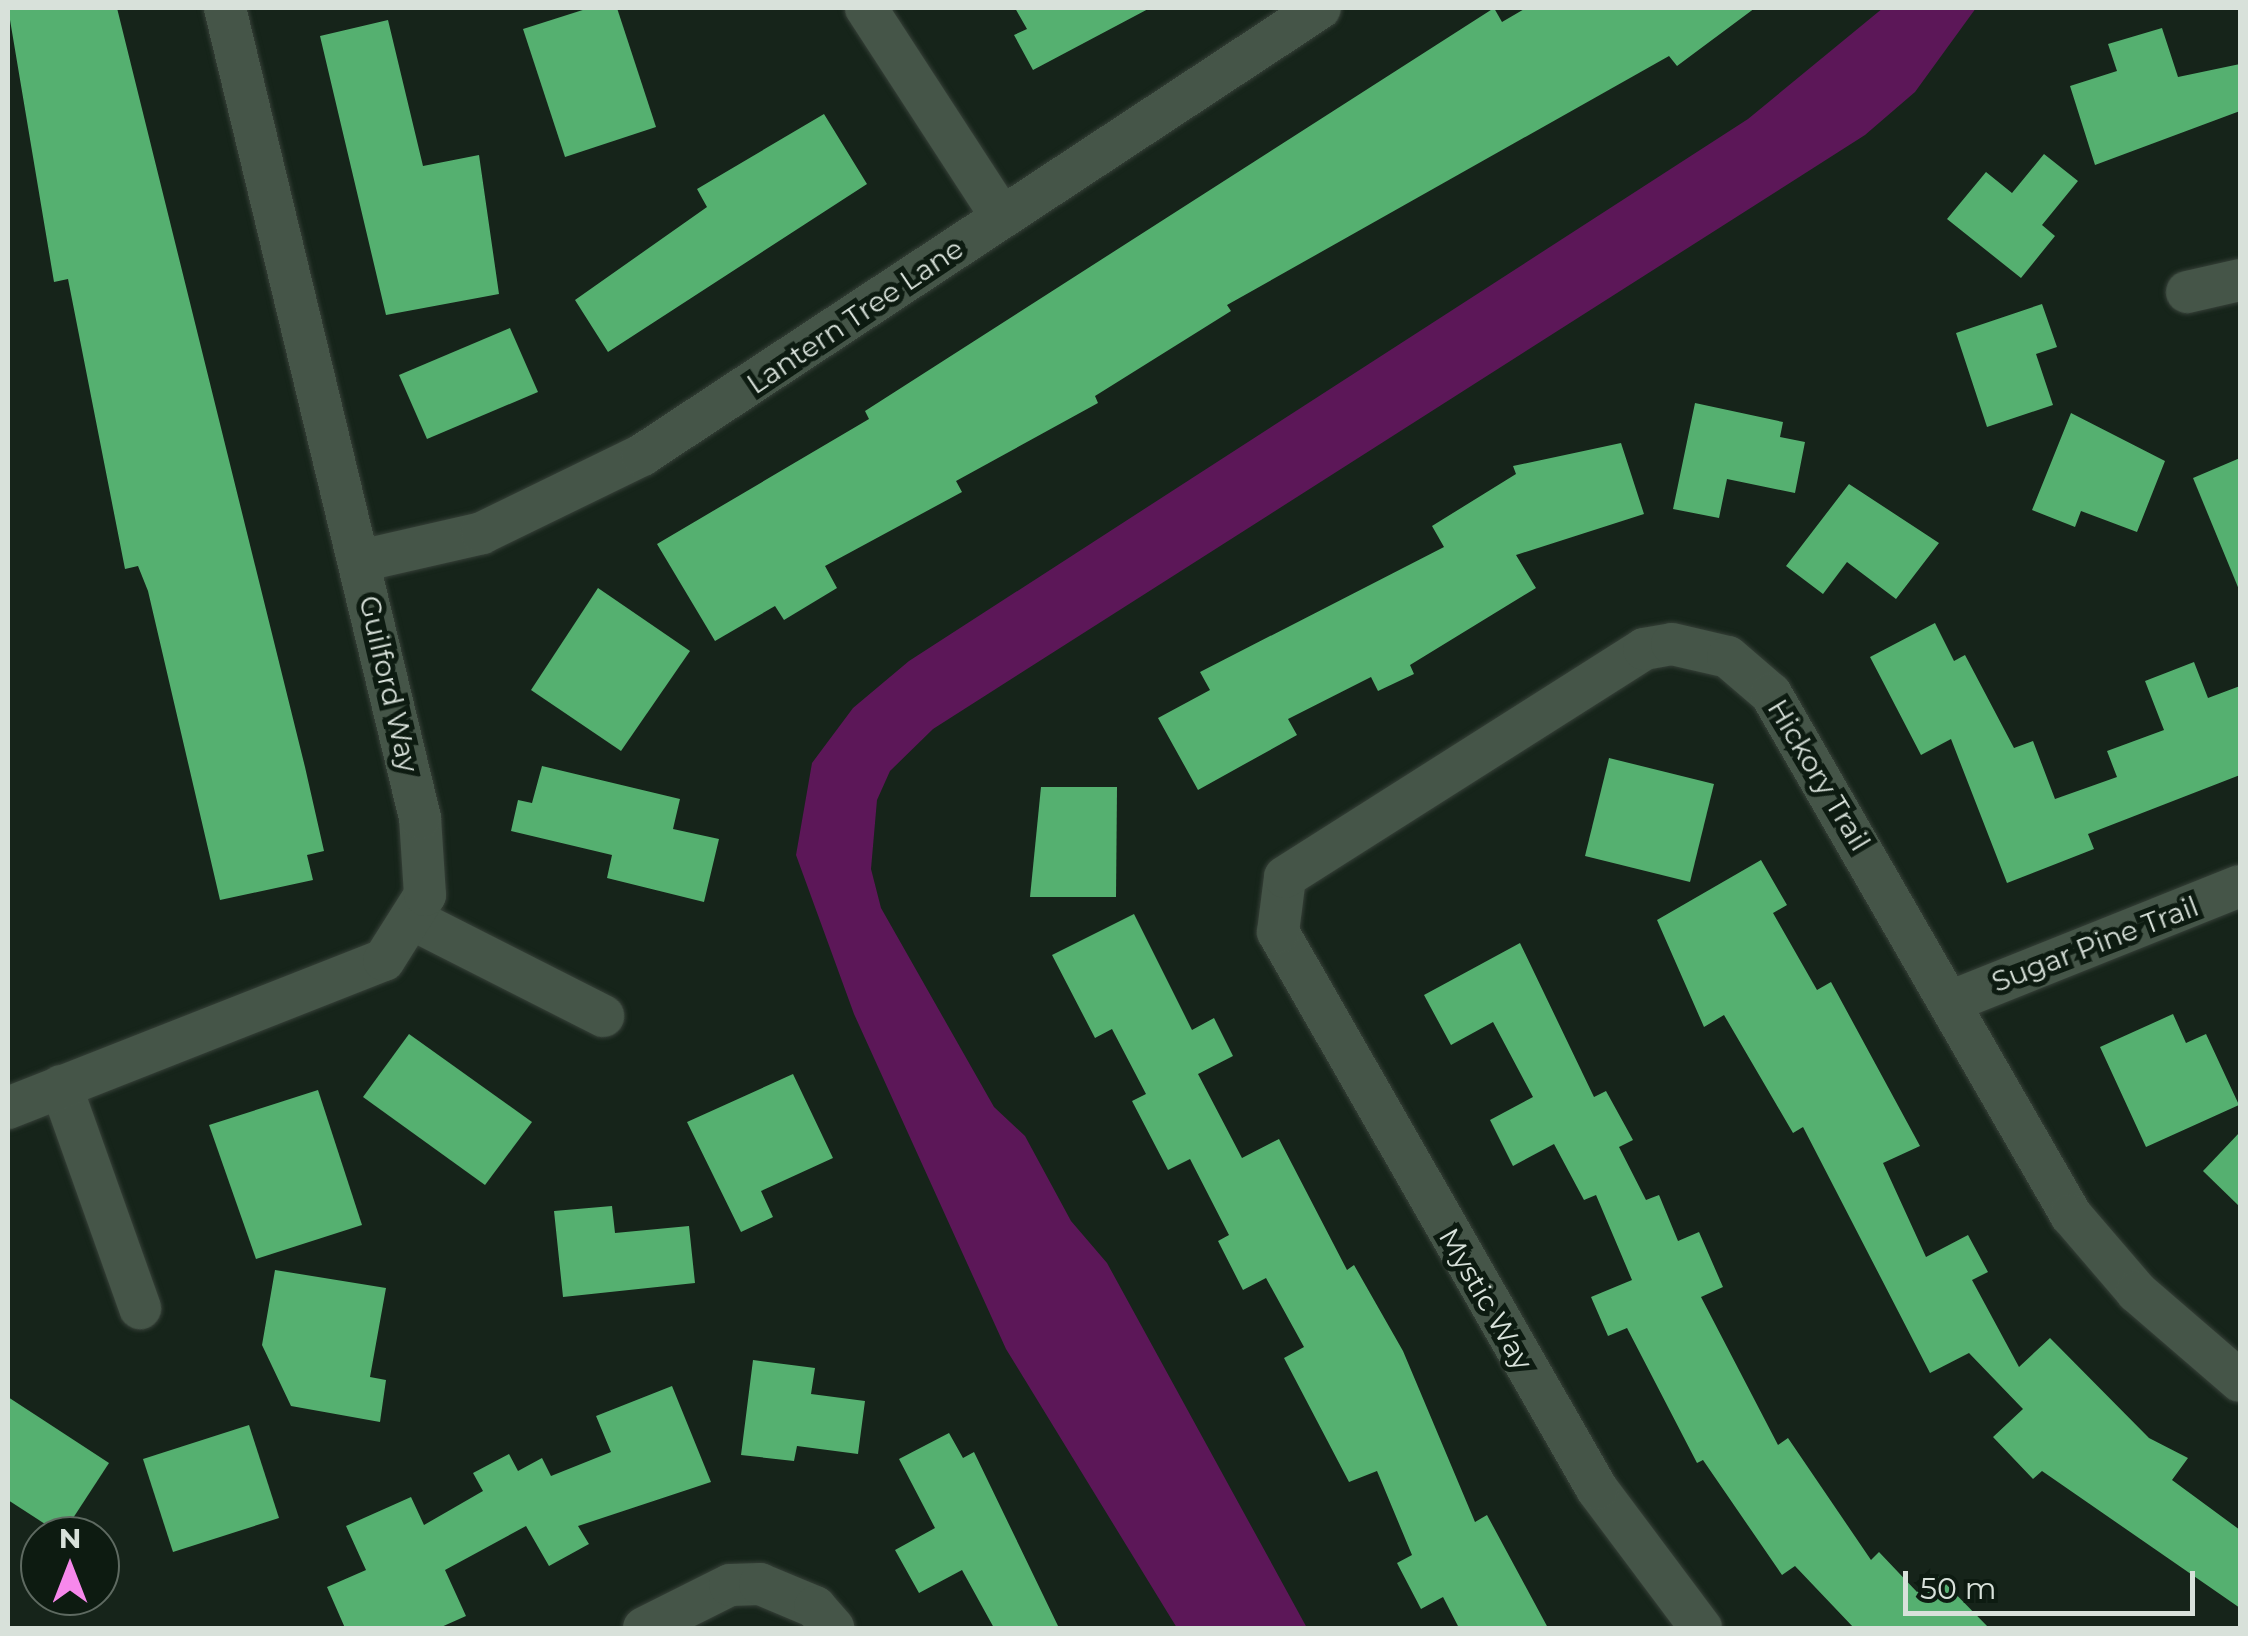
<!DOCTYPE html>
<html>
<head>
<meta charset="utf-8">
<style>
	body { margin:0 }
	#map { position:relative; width:2248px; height:1636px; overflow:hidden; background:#16241a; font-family:Montserrat,sans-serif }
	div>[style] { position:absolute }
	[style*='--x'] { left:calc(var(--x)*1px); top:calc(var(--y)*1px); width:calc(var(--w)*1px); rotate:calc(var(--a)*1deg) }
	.water>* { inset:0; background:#5c1758 }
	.building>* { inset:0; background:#55b070 }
	.roads { filter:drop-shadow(0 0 2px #364038) drop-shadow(0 0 2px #364038) }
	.minor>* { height:42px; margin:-21px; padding:0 21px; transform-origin:21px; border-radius:21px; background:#455548 }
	span { translate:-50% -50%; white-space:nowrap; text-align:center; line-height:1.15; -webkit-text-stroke:10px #0d1b11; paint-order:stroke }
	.street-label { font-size:28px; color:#d8e1da }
	.frame { position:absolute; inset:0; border:10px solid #d8e1da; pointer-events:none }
	.north { position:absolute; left:20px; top:1516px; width:100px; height:100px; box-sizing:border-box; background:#0d1b11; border:2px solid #5e6a61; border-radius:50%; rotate:0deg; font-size:28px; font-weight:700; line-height:40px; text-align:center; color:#d8e1da }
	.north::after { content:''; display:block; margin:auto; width:35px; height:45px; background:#f788ec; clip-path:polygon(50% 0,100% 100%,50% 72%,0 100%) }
	.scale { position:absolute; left:1903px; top:1571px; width:292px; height:45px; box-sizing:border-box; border:5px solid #d8e1da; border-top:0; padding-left:12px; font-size:30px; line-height:35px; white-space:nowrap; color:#d8e1da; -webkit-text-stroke:8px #0d1b11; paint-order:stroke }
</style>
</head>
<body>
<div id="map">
	<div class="water">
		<div style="clip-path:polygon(1883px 8px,1976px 8px,1915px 92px,1865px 135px,933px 729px,890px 771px,877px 800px,871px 869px,881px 908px,994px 1107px,1025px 1136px,1071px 1221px,1107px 1263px,1307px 1628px,1177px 1628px,1006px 1349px,854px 1014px,796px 855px,812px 763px,853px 708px,909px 661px,1748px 119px)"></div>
	</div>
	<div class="building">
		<div style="clip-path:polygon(8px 8px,117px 8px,305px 767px,324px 851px,307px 855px,313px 880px,220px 900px,148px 591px,138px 566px,125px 569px,68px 279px,54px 282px)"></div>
		<div style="clip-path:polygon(589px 8px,617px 8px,656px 127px,565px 157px,523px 29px)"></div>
		<div style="clip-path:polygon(1015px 8px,1150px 8px,1033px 70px,1014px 35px,1027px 29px)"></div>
		<div style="clip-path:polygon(1494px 8px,1502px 22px,1526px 8px,1755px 8px,1677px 66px,1669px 56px,1227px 305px,1231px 311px,1095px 396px,1098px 403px,956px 481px,962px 492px,825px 566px,837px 588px,784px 620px,775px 606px,715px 641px,657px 544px,869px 419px,865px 411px)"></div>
		<div style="clip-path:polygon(388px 20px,423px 166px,479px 155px,499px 294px,386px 315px,320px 36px)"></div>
		<div style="clip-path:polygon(2162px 28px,2178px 77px,2240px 64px,2240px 111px,2095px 165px,2070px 86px,2117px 71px,2108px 44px)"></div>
		<div style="clip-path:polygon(824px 114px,867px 184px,608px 352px,575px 300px,707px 207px,697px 189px)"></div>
		<div style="clip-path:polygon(2044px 154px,2078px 181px,2042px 225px,2055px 236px,2021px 278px,1947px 219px,1986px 172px,2012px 193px)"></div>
		<div style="clip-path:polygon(2042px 304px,2057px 347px,2036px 354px,2053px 405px,1987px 427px,1956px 333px)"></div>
		<div style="clip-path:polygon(510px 328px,538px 392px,427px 439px,399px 375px)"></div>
		<div style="clip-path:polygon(1695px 403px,1783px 422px,1780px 437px,1805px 442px,1795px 493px,1727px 479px,1719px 518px,1673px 509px)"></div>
		<div style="clip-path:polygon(2071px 413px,2165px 461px,2137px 532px,2081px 511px,2075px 527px,2032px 510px)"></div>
		<div style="clip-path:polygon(1621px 443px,1644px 514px,1516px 555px,1536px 588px,1410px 665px,1414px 674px,1378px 691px,1371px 677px,1288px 719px,1297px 735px,1198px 790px,1158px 718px,1210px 690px,1200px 672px,1444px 547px,1432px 526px,1516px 474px,1513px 466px)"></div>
		<div style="clip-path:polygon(2240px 458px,2240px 592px,2193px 478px)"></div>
		<div style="clip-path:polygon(1849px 484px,1939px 543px,1896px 599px,1847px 562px,1823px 594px,1786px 566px)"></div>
		<div style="clip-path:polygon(598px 588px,690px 651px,621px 751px,531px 690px)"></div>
		<div style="clip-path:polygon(1935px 623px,1954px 661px,1965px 655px,2014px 748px,2033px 741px,2055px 799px,2117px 777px,2107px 751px,2164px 730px,2145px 681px,2194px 662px,2208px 698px,2240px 686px,2240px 775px,2088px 834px,2094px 849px,2007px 883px,1951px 739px,1921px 755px,1870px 657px)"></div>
		<div style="clip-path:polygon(1609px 758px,1714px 784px,1690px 882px,1585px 856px)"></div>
		<div style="clip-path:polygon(542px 766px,680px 799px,673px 829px,719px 839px,704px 902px,607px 878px,612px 855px,511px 831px,518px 800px,532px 803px)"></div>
		<div style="clip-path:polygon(1041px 787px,1117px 787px,1116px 897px,1030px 897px)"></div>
		<div style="clip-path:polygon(1761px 860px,1787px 905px,1773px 913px,1817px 990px,1831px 982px,1920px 1146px,1883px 1163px,1926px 1257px,1968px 1235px,1988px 1272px,1972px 1280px,2019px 1367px,2050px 1338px,2149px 1438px,2188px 1458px,2172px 1480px,2240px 1530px,2240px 1608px,2042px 1471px,2033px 1479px,1993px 1437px,2023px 1409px,1969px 1353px,1930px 1373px,1803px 1127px,1793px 1133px,1724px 1015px,1704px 1027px,1657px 920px)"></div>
		<div style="clip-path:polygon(1134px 914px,1192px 1030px,1214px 1018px,1233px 1056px,1198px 1074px,1242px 1158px,1279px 1139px,1347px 1270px,1354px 1265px,1403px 1351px,1475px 1522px,1487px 1515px,1548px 1628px,1459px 1628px,1443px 1597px,1421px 1609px,1397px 1563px,1412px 1555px,1377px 1471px,1349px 1482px,1284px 1358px,1304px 1347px,1266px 1278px,1243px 1290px,1218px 1241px,1229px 1235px,1190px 1159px,1168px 1170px,1132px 1101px,1146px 1094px,1112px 1029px,1095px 1038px,1052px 955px)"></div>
		<div style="clip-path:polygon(1520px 943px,1594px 1097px,1606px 1091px,1633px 1140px,1619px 1147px,1646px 1200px,1659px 1195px,1678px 1241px,1699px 1232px,1723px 1287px,1701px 1297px,1778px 1445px,1788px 1438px,1871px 1560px,1879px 1552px,1917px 1592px,1936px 1574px,1989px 1628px,1854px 1628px,1795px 1566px,1782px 1575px,1703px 1460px,1697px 1463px,1627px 1328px,1608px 1336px,1591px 1297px,1632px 1280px,1596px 1195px,1584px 1200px,1554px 1144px,1513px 1166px,1490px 1120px,1533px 1097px,1493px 1022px,1451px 1045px,1424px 995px)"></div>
		<div style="clip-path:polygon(2173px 1014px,2186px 1043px,2206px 1034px,2239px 1105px,2146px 1147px,2100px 1047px)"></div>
		<div style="clip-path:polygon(409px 1034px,532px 1122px,485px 1185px,363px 1097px)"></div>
		<div style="clip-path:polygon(793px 1074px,833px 1158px,761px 1191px,773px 1217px,741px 1232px,687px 1122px)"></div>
		<div style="clip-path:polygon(318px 1090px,362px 1225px,256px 1259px,209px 1125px)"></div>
		<div style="clip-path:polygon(2240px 1132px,2240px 1207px,2203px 1171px)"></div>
		<div style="clip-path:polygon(612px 1206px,615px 1233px,689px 1226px,695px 1283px,563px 1297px,554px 1211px)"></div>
		<div style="clip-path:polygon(275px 1270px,386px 1288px,370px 1377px,386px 1380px,380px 1422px,291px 1406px,262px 1345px)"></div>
		<div style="clip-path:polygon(753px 1360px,815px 1368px,811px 1394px,865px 1401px,858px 1454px,797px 1446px,794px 1461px,741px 1455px)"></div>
		<div style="clip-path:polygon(672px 1386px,711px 1482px,578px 1526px,589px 1544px,549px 1566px,526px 1526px,445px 1570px,466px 1616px,439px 1628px,345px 1628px,327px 1587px,366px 1570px,346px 1526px,411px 1497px,424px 1525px,483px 1491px,473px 1473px,509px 1454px,518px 1471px,542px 1458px,551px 1476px,611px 1452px,596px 1416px)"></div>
		<div style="clip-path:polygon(8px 1397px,109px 1463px,62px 1535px,8px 1500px)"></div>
		<div style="clip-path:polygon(249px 1425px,279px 1518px,173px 1552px,143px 1459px)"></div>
		<div style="clip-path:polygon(949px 1433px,963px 1458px,974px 1452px,1059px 1628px,994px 1628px,962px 1570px,919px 1593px,895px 1550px,935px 1528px,899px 1459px)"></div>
	</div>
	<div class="roads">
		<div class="minor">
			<div style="--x:866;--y:8;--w:248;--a:57"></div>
			<div style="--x:2187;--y:292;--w:54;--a:-12.8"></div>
			<div style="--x:360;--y:561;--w:125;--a:-12.9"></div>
			<div style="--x:482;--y:533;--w:178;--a:-26"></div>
			<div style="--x:642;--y:455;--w:812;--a:-33.4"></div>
			<div style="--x:416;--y:921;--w:210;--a:26.9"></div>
			<div style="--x:1950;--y:1002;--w:312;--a:-21.8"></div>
			<div style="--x:61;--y:1086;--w:236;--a:70.4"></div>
			<div style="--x:8;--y:1108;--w:404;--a:-21.5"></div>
			<div style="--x:384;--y:960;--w:77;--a:-57.8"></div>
			<div style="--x:425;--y:895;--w:77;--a:-93.7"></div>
			<div style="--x:420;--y:818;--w:833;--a:-103.54"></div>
			<div style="--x:644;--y:1628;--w:96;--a:-26.6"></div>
			<div style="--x:730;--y:1585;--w:30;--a:-2"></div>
			<div style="--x:760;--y:1584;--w:60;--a:22.7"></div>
			<div style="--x:815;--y:1607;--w:28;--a:49"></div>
			<div style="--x:1701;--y:1628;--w:174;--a:-126.8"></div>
			<div style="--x:1597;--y:1489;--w:642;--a:-119.8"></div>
			<div style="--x:1278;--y:932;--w:55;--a:-82.7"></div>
			<div style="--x:1285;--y:877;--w:425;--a:-32.4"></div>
			<div style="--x:1644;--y:649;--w:28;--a:-10"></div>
			<div style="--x:1672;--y:644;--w:57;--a:13.1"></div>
			<div style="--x:1728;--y:657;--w:57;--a:40.7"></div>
			<div style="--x:1771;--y:694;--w:601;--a:60.07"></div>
			<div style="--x:2071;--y:1215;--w:101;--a:49.4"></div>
			<div style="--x:2137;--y:1292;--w:136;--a:40.8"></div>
		</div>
	</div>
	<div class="street-label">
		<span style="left:855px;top:316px;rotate:-34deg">Lantern Tree Lane</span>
		<span style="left:389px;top:684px;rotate:77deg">Guilford Way</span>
		<span style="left:1819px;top:775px;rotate:59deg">Hickory Trail</span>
		<span style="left:2095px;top:944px;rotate:-21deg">Sugar Pine Trail</span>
		<span style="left:1486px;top:1299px;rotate:60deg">Mystic Way</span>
	</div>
	<div class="frame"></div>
	<div class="north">N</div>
	<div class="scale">50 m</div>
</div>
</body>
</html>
